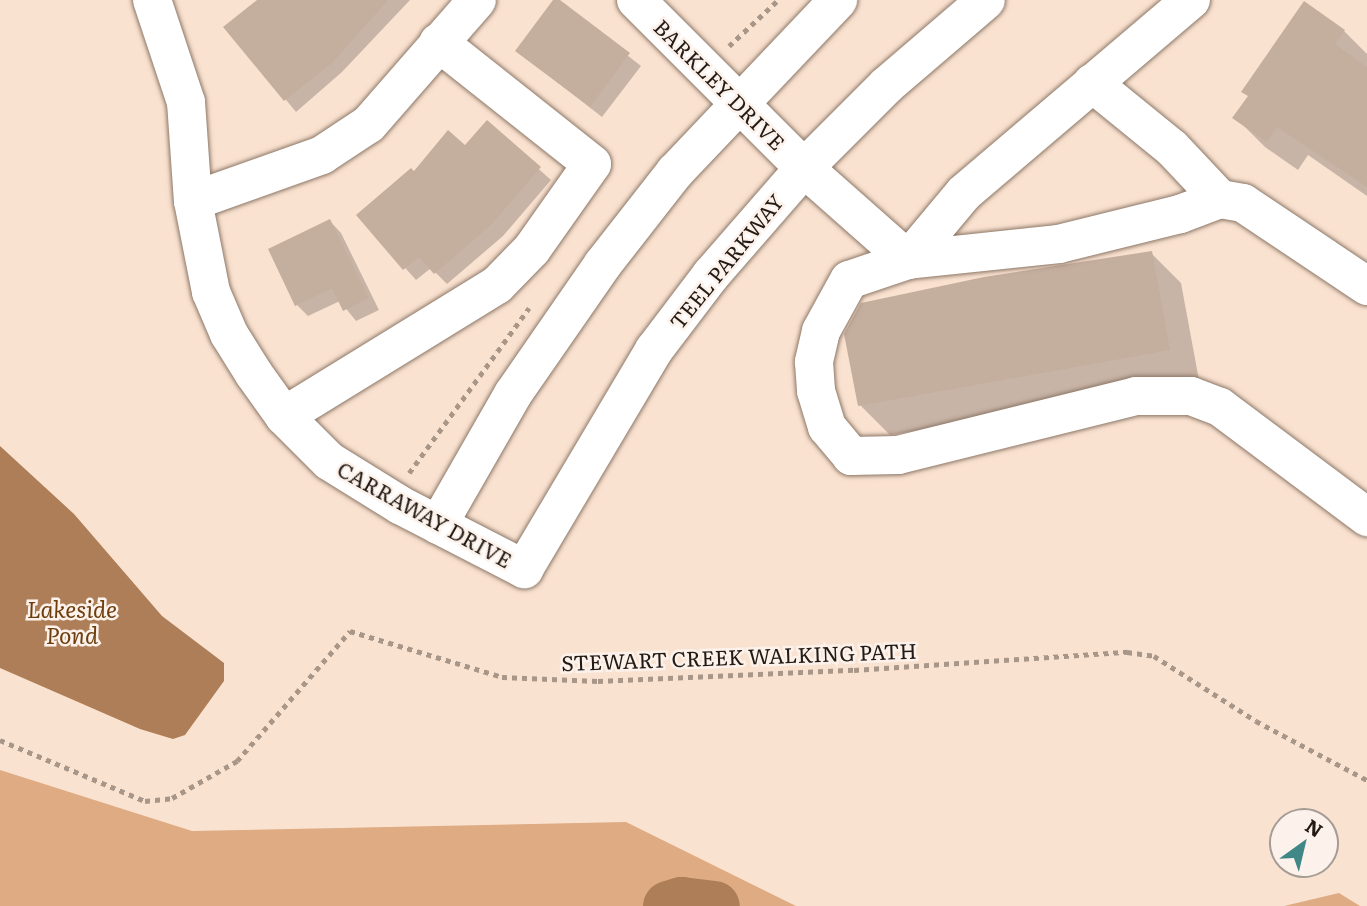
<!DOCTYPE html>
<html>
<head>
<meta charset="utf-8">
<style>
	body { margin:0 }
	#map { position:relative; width:1367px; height:906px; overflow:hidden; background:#fae2d0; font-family:Literata,serif }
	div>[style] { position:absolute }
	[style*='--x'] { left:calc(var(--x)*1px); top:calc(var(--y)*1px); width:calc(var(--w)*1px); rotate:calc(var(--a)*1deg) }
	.forest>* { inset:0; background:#deab83 }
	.water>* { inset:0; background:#ad7e57 }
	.shadow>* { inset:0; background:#0003 }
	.river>* { height:51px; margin:-25.5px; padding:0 25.5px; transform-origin:25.5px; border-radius:25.5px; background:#ad7e57 }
	.building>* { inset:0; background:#c4ae9d }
	.path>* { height:4.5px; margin-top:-2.25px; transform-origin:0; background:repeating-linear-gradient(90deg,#a89789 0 5px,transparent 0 10px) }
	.roads { filter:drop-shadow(0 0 2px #8c7767) drop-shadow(0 0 2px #8c7767) }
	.minor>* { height:38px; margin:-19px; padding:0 19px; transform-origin:19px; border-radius:19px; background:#fff }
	span { translate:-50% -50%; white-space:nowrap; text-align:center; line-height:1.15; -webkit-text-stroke:5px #fcf2eb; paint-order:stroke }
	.street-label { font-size:21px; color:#221a13 }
	.water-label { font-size:23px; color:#6d3e0e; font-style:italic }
	.north { position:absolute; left:1269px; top:808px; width:70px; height:70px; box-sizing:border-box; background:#fcf2eb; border:2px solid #a59c95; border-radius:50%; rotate:34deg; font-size:19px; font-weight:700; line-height:28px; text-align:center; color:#221a13 }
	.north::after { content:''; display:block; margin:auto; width:24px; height:32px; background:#408888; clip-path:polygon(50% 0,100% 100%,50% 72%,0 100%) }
</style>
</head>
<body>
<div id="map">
	<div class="forest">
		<div style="clip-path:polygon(0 770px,192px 831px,626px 822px,796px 906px,0 906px)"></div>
		<div style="clip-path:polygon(1339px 893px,1360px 906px,1284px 906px)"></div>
	</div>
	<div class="water">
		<div style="clip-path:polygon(0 446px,74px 514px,162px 616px,224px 663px,224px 681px,185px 735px,173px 739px,140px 729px,0 668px)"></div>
	</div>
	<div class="shadow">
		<div style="clip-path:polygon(259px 0,410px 0,342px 72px,296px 112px,226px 27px)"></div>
		<div style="clip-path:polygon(557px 0,641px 66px,602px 117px,517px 51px)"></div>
		<div style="clip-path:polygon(1344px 31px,1367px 54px,1367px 196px,1308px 155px,1298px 170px,1265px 147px,1235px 117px)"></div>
		<div style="clip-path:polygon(487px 123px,551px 180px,503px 236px,447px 284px,431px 268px,416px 280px,358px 215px,414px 173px,465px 148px)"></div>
		<div style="clip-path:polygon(330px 221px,341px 233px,379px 310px,356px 321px,340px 301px,308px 316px,297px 305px)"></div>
		<div style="clip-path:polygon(1151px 253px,1181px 283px,1199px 380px,890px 435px,860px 405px)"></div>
	</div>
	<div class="river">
		<div style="--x:668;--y:906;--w:14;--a:-17"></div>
		<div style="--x:681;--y:902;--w:33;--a:7"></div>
	</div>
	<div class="building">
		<div style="clip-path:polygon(257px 0,388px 0,332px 63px,284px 101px,223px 27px)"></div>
		<div style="clip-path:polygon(553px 0,560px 0,630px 53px,590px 107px,515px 51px)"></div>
		<div style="clip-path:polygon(1304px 1px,1345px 30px,1335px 44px,1367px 67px,1367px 187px,1277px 127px,1267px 142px,1232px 118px,1248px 96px,1241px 92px)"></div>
		<div style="clip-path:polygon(487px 120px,541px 167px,491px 225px,434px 274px,419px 257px,403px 270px,356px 215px,411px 168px,414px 171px,448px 130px,465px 145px)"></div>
		<div style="clip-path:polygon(330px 219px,369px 298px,343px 311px,332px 288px,295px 306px,268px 249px)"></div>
		<div style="clip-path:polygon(1152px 251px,1170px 350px,858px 406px,844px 334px,861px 303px,984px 277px)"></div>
	</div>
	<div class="path">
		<div style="--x:729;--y:46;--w:67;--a:-43.2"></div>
		<div style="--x:409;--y:473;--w:204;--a:-54"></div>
		<div style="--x:0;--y:740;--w:157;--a:22.8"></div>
		<div style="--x:145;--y:801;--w:27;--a:-6"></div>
		<div style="--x:172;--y:798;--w:75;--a:-29.6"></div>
		<div style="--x:237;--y:761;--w:172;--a:-49"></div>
		<div style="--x:350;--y:631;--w:159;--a:16.8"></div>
		<div style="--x:502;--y:677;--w:96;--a:2.4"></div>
		<div style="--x:598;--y:681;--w:256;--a:-2.5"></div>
		<div style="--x:854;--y:670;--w:274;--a:-3.8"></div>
		<div style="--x:1127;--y:652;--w:27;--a:8"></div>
		<div style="--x:1154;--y:656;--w:121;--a:32.5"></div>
		<div style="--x:1256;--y:721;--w:126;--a:28"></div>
	</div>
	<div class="roads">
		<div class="minor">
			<div style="--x:152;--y:0;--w:108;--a:71.6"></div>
			<div style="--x:186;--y:102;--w:99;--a:86"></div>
			<div style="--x:193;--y:201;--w:93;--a:78.8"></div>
			<div style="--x:211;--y:292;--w:46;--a:66.8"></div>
			<div style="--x:229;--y:334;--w:47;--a:58"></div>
			<div style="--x:254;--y:374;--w:52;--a:54.5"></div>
			<div style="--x:284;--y:416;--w:64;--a:45"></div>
			<div style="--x:329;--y:461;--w:84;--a:31.8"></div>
			<div style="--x:400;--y:505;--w:140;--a:27.3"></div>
			<div style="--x:524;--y:569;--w:255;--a:-59.3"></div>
			<div style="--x:654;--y:350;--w:94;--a:-52.8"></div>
			<div style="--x:711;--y:275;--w:142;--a:-49"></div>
			<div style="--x:804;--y:168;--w:117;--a:-45"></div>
			<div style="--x:887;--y:85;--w:130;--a:-40.6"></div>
			<div style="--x:636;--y:0;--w:238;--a:45"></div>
			<div style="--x:804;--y:168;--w:139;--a:41.5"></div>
			<div style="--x:908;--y:260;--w:87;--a:-50.1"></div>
			<div style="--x:964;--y:193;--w:298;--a:-40.4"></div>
			<div style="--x:1092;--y:83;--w:103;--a:39.1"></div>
			<div style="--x:1172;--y:148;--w:70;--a:46.7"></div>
			<div style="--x:193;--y:201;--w:137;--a:-19.6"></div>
			<div style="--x:322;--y:155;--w:56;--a:-33.4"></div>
			<div style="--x:369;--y:124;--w:164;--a:-48.9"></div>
			<div style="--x:1367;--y:286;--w:149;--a:-146.2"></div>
			<div style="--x:1243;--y:203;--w:23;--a:-170"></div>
			<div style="--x:1220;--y:199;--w:43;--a:159.4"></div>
			<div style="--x:1180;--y:214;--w:125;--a:166.1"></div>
			<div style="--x:1059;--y:244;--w:152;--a:174"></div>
			<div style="--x:908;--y:260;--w:62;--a:161.3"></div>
			<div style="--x:849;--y:280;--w:58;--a:118.8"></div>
			<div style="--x:821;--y:331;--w:32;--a:103"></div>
			<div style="--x:814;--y:362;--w:29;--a:86"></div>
			<div style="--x:816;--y:391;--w:38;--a:73"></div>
			<div style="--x:827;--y:427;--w:38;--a:50"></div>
			<div style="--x:851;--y:456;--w:47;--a:-1.2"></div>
			<div style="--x:898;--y:455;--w:245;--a:-13.9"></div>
			<div style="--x:1136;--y:396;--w:55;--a:0"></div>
			<div style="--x:1191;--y:396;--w:31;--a:21"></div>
			<div style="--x:1220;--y:407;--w:184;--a:36.8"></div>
			<div style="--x:284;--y:416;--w:250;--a:-31.6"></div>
			<div style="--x:497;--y:285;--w:50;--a:-45.8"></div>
			<div style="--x:532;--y:249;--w:104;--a:-54.8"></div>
			<div style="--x:592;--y:164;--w:196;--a:-141.6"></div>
			<div style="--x:438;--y:525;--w:151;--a:-60.2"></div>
			<div style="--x:513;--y:394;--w:158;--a:-55.3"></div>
			<div style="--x:603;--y:264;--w:117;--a:-52"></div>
			<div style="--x:675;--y:172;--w:237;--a:-46.5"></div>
		</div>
	</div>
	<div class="street-label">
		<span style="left:720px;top:84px;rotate:45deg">BARKLEY DRIVE</span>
		<span style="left:726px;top:261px;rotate:-51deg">TEEL PARKWAY</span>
		<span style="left:425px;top:514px;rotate:29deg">CARRAWAY DRIVE</span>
		<span style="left:739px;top:656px;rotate:-2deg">STEWART CREEK WALKING PATH</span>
	</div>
	<div class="water-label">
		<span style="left:72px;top:621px">Lakeside<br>Pond</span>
	</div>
	<div class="north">N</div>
</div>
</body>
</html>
